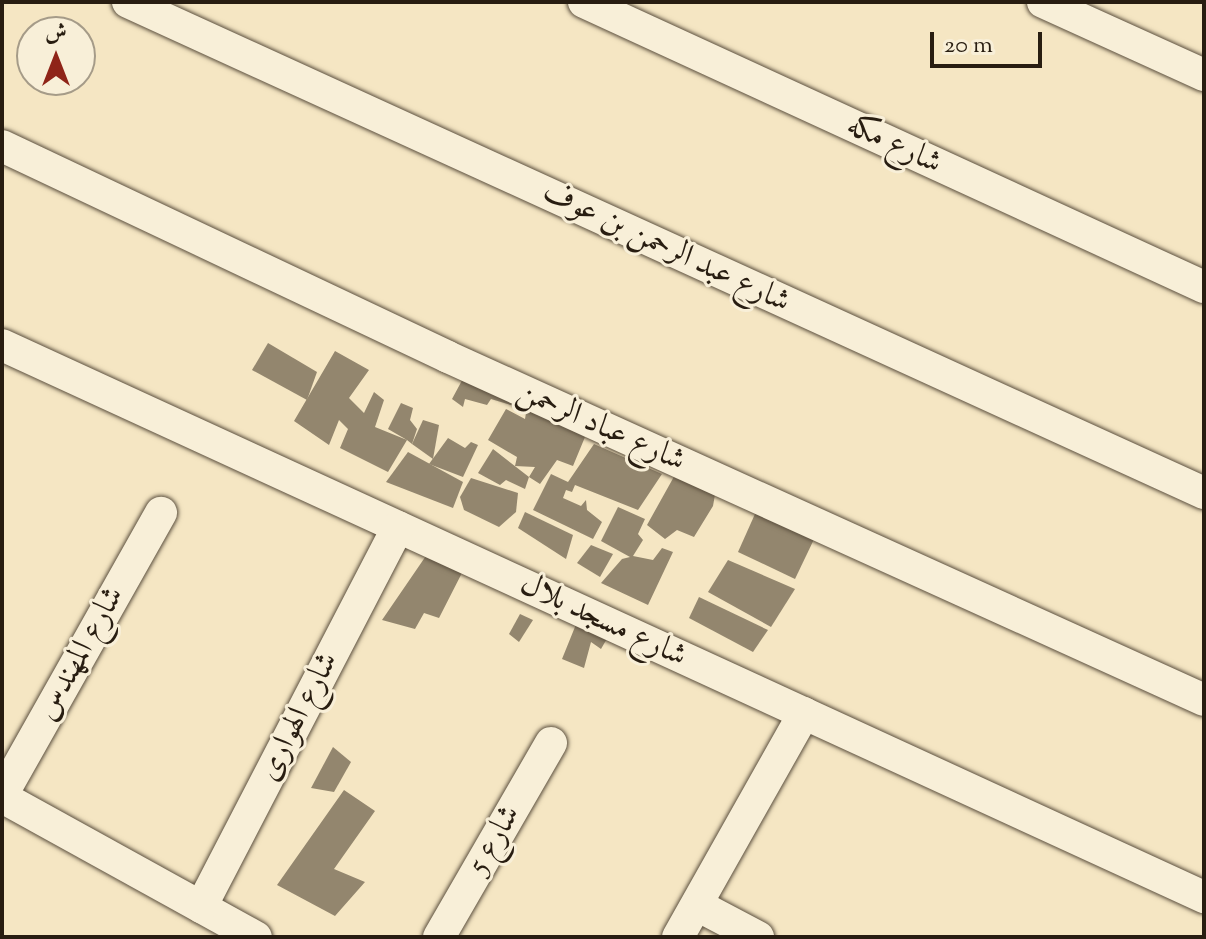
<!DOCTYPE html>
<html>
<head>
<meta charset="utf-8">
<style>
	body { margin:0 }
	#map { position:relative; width:1206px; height:939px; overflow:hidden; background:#f5e6c3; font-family:"Sorts Mill Goudy",Amiri,serif }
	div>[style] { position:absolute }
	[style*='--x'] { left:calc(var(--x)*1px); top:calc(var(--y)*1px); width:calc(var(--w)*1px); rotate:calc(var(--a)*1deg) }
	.building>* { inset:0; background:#93866e }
	.roads { filter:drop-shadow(0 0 2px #5b4f3e) drop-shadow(0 0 2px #5b4f3e) }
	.street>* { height:32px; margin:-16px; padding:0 16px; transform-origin:16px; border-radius:16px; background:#f8efd8 }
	span { translate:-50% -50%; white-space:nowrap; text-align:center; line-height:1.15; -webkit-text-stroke:6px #f8efd8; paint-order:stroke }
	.street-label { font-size:32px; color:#281d11 }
	.frame { position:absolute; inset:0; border:4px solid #281d11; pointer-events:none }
	.north { position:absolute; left:16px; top:16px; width:80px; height:80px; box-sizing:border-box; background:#f8efd8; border:2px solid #a59b88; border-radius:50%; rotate:0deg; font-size:22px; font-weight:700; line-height:32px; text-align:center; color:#281d11 }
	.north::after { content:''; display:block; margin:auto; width:28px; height:36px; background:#8f2418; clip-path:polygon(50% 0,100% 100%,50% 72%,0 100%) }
	.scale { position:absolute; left:930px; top:32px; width:112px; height:36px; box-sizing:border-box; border:4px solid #281d11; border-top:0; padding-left:10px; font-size:24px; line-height:28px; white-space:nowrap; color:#281d11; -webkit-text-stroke:6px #f8efd8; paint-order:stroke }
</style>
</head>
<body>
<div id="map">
	<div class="building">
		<div style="clip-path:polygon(268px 343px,317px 372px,307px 400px,252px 370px)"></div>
		<div style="clip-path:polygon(335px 351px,369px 370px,349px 398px,364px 413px,374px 392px,384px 400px,375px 427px,407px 440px,388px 429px,401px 403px,413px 408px,410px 420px,417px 429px,412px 444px,407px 440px,388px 472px,340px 448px,348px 429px,339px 420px,329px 445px,294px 421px)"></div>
		<div style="clip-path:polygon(466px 373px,522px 395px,514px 406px,491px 399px,487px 405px,465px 399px,463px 407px,452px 399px)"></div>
		<div style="clip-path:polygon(527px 407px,585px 437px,573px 466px,557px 460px,540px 484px,529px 477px,535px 467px,515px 466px,517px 457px,488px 440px,506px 409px,525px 419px)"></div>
		<div style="clip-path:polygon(423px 420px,439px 425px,433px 459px,412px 444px)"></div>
		<div style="clip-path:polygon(448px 438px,465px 448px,471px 442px,478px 445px,463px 477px,429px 464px)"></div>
		<div style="clip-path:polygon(594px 444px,662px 474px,638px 510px,575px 485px,572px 492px,566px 490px,563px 498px,581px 506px,586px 500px,587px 510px,602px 522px,593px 539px,533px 510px,551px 474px,568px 482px)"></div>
		<div style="clip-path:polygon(493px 449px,529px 477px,525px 489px,506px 480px,500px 485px,478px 473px)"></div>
		<div style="clip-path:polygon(408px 452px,463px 482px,453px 508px,386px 482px)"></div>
		<div style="clip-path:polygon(676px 473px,716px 489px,713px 506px,694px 537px,677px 530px,665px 539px,647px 525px)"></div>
		<div style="clip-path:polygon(471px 478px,518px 493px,516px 512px,499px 527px,464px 510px,460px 497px)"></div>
		<div style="clip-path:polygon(759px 505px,817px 533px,795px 579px,738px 552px)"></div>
		<div style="clip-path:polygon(618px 507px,645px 519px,638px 534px,643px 540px,633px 556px,653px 560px,662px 548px,673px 552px,648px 605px,601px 583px,622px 559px,630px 557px,601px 541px)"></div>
		<div style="clip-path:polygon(525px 512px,573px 535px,566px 559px,518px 528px)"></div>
		<div style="clip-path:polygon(591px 545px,613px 554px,600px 577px,577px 563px)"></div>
		<div style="clip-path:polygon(430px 550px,465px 567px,439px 618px,424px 613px,415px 629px,382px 620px)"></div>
		<div style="clip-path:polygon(728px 560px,795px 589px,771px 627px,708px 592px)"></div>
		<div style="clip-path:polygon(699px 597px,768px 630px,753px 652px,689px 618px)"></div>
		<div style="clip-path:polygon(520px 614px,533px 620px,519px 642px,509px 634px)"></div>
		<div style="clip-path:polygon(579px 617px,612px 630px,601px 649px,591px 642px,584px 668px,562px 659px)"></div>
		<div style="clip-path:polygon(333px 747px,351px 762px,334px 792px,311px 788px)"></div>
		<div style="clip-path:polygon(344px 790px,375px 811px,334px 869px,365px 882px,335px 916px,277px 885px)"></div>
	</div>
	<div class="roads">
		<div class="street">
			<div style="--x:128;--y:2;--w:1183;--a:24.53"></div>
			<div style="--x:584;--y:2;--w:682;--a:24.69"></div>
			<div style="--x:1043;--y:2;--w:177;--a:24.4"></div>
			<div style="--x:2;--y:146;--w:493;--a:25.3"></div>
			<div style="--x:448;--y:357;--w:830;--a:24.4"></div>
			<div style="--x:2;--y:345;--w:1323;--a:24.67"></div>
			<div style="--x:2;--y:795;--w:324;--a:-60.6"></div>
			<div style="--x:2;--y:797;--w:290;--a:28.9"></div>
			<div style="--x:697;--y:905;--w:69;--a:27.7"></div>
			<div style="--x:201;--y:907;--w:428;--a:-62.6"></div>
			<div style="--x:439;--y:937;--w:224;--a:-60"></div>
			<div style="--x:678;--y:937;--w:257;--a:-60.6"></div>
		</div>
	</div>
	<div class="street-label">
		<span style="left:894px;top:145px;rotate:25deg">شارع مكه</span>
		<span style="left:666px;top:248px;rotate:25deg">شارع عبد الرحمن بن عوف</span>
		<span style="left:601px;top:427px;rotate:24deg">شارع عباد الرحمن</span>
		<span style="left:603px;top:621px;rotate:25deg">شارع مسجد بلال</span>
		<span style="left:81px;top:654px;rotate:-61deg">شارع المهندس</span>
		<span style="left:299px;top:717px;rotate:-63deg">شارع الهوارى</span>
		<span style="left:495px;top:840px;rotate:-60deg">شارع 5</span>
	</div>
	<div class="frame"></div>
	<div class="north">ش</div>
	<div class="scale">20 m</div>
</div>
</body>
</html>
